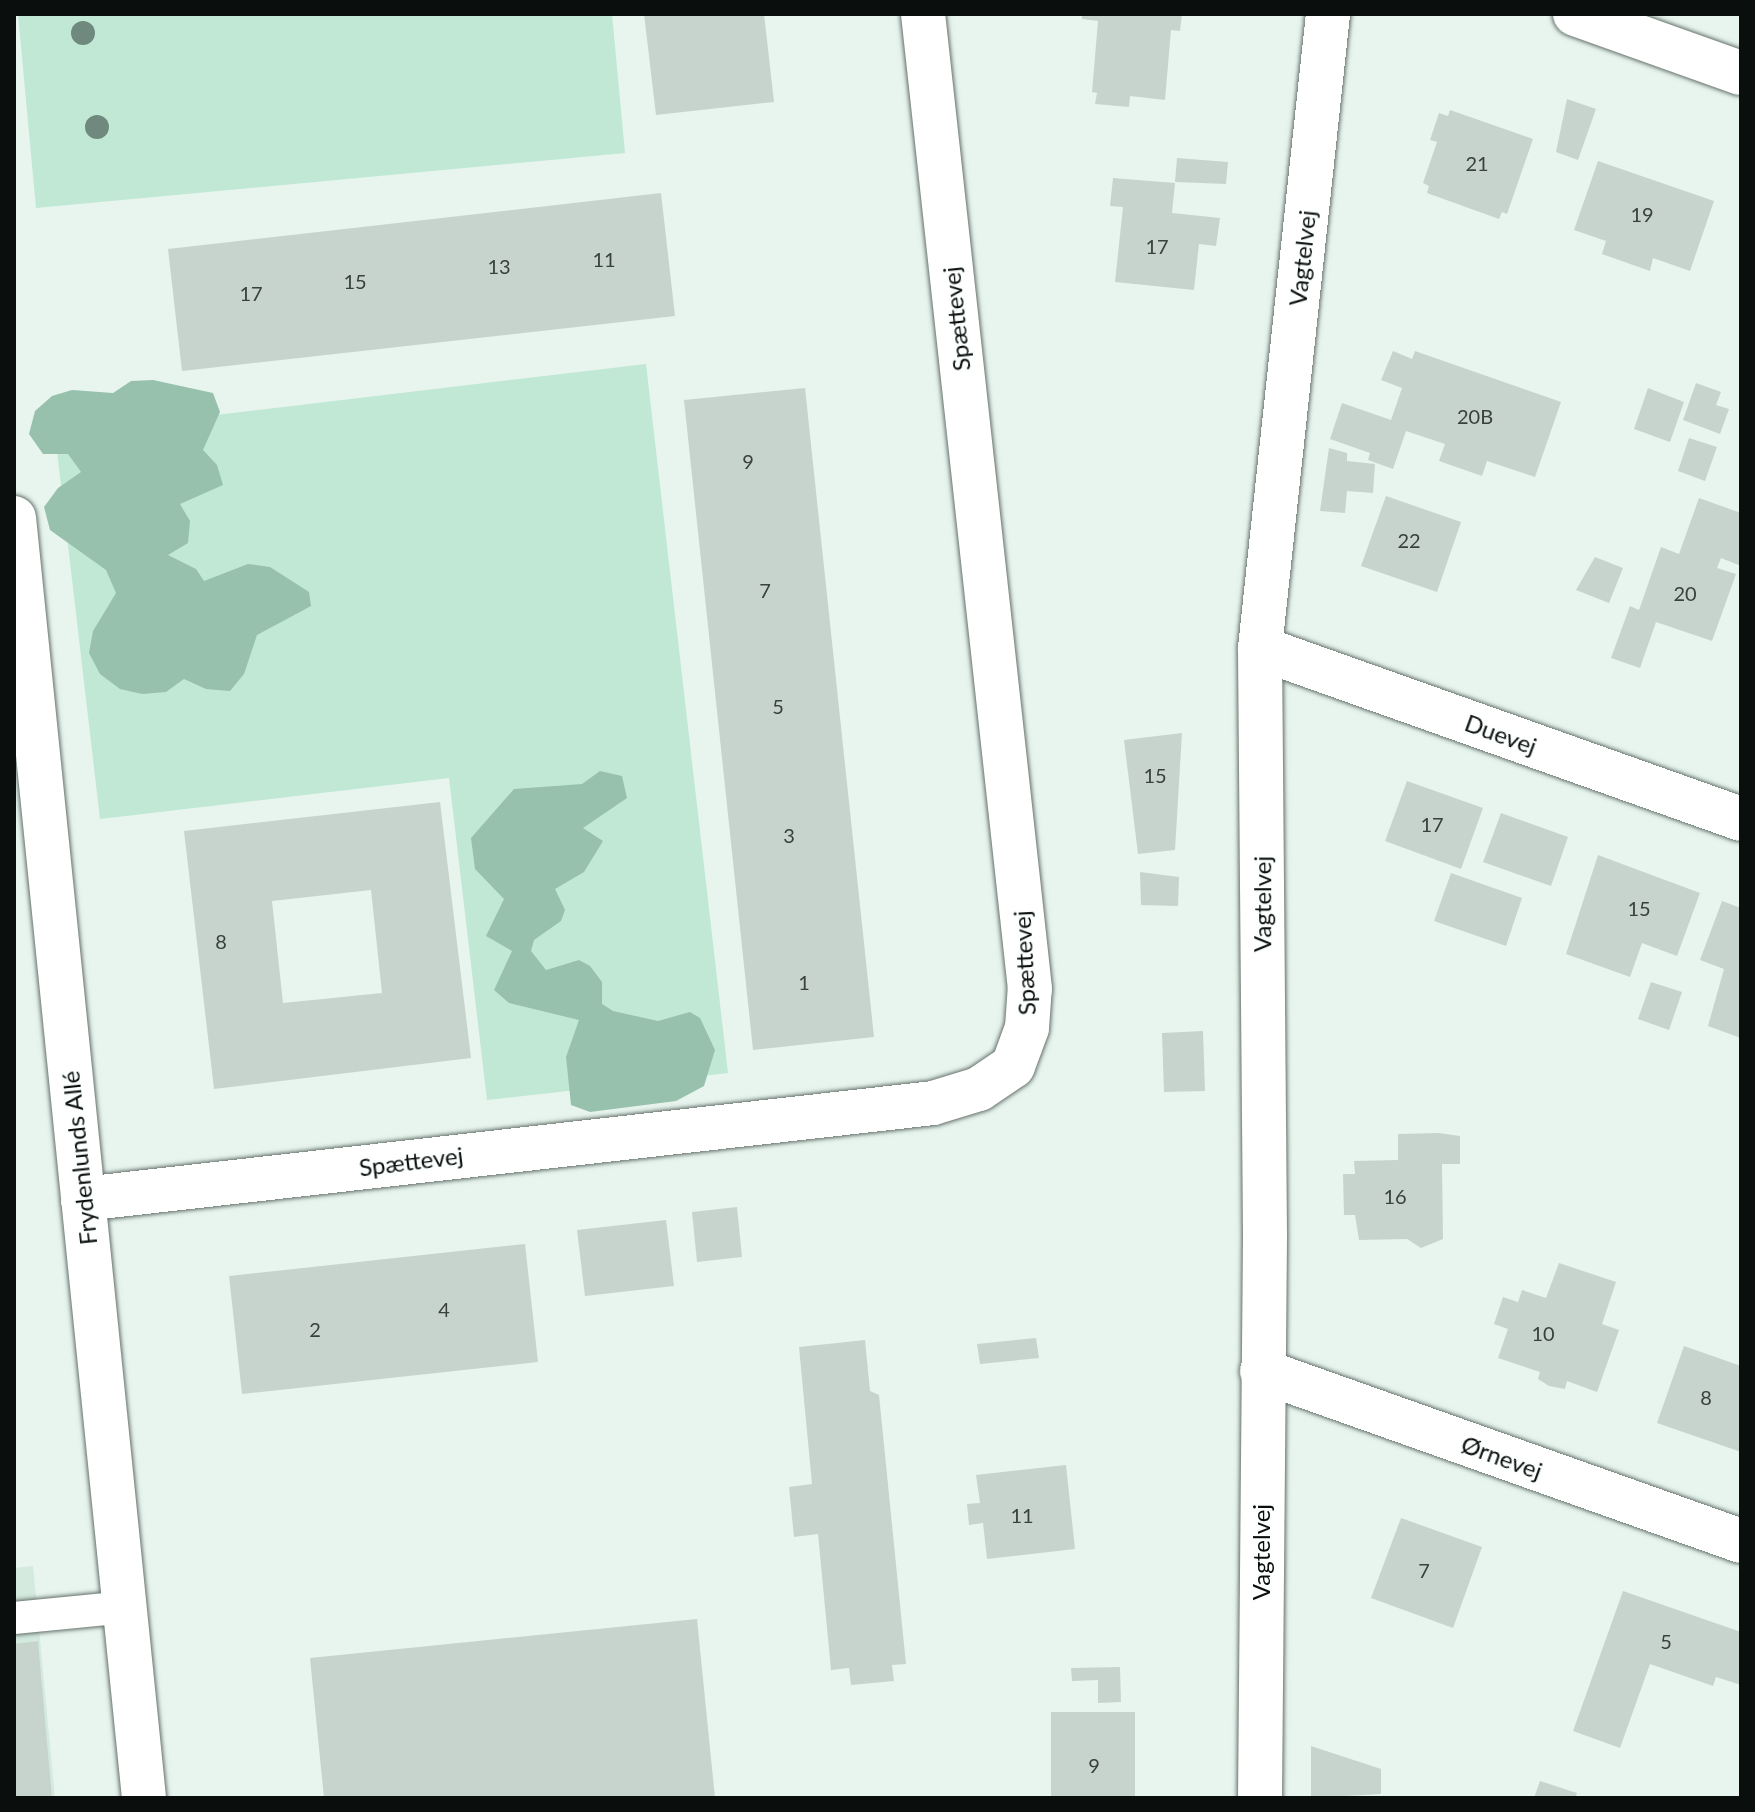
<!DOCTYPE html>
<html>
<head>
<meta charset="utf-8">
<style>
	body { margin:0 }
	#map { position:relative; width:1755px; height:1812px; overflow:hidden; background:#e7f5ee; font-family:Lato,sans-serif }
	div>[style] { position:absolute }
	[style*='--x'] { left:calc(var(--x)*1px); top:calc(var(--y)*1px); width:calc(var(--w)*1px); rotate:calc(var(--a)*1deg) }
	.built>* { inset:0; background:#d4eadf }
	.green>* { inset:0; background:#c0e8d5 }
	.forest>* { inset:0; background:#97c0ad }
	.building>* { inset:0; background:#c7d4cd }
	.roads { filter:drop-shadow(0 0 2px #66726c) drop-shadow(0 0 2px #66726c) }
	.lane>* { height:32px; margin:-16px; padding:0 16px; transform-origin:16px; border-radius:16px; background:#fff }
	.street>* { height:44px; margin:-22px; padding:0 22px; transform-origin:22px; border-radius:22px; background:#fff }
	.trees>* { width:24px; height:24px; margin:-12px; border-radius:50%; background:#6f897e }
	span { translate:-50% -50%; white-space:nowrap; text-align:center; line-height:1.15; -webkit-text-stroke:6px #fcfffe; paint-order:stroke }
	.number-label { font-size:20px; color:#39403d }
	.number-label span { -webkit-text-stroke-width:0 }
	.street-label { font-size:24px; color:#0a0f0d }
	.frame { position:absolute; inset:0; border:16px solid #0a0f0d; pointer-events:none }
</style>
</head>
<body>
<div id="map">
	<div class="built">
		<div style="clip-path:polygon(33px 1566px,55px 1798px,14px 1798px,14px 1568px)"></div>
	</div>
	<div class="green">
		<div style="clip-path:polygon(18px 14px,612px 14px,625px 153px,36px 208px)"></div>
		<div style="clip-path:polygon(646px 364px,728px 1073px,487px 1100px,449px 778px,100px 819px,55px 434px)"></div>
	</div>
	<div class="forest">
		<div style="clip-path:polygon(153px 380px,213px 393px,220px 412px,203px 450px,217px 465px,223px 485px,180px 504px,190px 521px,188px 543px,168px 555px,196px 569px,204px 581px,248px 564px,270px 567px,309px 592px,311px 606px,257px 635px,244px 674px,230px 691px,206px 689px,184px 679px,166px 692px,142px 694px,120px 689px,100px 674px,89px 653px,93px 631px,116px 593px,106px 570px,50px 530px,44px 507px,58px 488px,81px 472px,68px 454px,43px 454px,29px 434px,35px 411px,52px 396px,72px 390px,113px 393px,131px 381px)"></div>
		<div style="clip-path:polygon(600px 771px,622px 776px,627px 798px,583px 828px,603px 841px,584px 872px,555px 889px,565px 910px,561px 921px,534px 940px,531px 951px,546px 970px,579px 960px,590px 966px,602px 982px,602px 1004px,613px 1011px,658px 1021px,690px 1012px,700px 1018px,715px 1050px,704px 1086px,676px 1101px,590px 1112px,571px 1105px,566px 1057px,579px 1020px,509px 1003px,494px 990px,512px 951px,486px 936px,504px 899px,475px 869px,471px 838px,514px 789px,582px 784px)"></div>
	</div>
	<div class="building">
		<div style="clip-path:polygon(644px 14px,764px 14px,774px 102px,656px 115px)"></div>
		<div style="clip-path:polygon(1082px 14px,1182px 14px,1180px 31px,1171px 30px,1165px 100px,1130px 96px,1129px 107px,1095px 104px,1097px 93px,1092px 92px,1098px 21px,1082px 19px)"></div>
		<div style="clip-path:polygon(1567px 99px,1596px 109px,1578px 160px,1556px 152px)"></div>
		<div style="clip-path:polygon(1450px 110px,1533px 139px,1507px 214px,1502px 212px,1499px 219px,1427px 193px,1429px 186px,1423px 183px,1437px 142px,1430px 140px,1439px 113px,1448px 116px)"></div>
		<div style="clip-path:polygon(1177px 158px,1228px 162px,1226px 184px,1175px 182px)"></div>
		<div style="clip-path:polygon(1598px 161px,1714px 201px,1690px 271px,1653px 258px,1650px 271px,1602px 254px,1606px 241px,1574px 230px)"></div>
		<div style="clip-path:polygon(1113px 178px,1175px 183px,1172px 213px,1220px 218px,1216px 246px,1199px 244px,1194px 290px,1115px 282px,1123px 207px,1110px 206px)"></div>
		<div style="clip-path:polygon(661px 193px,675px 316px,182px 371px,168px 249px)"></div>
		<div style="clip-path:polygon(1393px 351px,1412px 359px,1415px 351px,1561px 402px,1535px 477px,1487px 461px,1482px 476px,1439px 461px,1445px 444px,1406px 431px,1393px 469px,1368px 460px,1370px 453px,1330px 439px,1342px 403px,1391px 420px,1402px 388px,1381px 380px)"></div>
		<div style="clip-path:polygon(1696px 383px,1721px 392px,1716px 405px,1729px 409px,1720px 434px,1683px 420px)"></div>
		<div style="clip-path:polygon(805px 388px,874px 1037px,753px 1050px,684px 400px)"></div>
		<div style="clip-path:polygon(1648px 388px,1684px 402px,1670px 442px,1634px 429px)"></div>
		<div style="clip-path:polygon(1689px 438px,1717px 447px,1705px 481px,1678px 471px)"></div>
		<div style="clip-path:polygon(1329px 448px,1347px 453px,1347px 461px,1375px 464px,1373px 493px,1347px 491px,1345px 513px,1320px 511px)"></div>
		<div style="clip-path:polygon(1386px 496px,1461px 522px,1437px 592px,1361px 566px)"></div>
		<div style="clip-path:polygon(1699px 498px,1741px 513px,1741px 566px,1721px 558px,1717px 568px,1736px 574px,1712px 641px,1656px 622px,1640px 668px,1611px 658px,1630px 606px,1639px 610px,1661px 547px,1679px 554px)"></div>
		<div style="clip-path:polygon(1595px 557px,1623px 568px,1609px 603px,1576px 590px)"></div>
		<div style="clip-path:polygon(1182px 733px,1175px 850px,1138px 854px,1124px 740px)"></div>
		<div style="clip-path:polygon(1407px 781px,1483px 808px,1461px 869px,1385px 841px)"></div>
		<div style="clip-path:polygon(evenodd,440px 802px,471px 1058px,214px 1089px,184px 831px,440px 802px,371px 890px,382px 993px,283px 1003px,272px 901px,371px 890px)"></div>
		<div style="clip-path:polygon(1501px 813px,1568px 837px,1551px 886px,1483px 862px)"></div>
		<div style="clip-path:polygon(1598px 855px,1700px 893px,1677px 956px,1642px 943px,1630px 977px,1566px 954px)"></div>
		<div style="clip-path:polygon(1140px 872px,1179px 877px,1178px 906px,1141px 905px)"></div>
		<div style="clip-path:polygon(1451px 873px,1522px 898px,1506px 946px,1434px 921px)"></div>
		<div style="clip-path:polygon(1722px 901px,1741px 908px,1741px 1038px,1708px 1026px,1724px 969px,1700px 960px)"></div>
		<div style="clip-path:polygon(1651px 982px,1682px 992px,1669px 1030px,1638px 1019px)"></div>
		<div style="clip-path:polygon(1203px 1031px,1205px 1091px,1164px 1092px,1162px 1033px)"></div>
		<div style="clip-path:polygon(1439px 1133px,1460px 1136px,1460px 1164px,1442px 1164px,1443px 1239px,1421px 1248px,1407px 1239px,1359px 1240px,1355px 1215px,1344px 1215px,1343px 1174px,1355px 1174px,1354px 1161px,1398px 1160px,1398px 1134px)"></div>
		<div style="clip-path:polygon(737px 1207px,742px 1257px,697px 1262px,692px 1212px)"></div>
		<div style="clip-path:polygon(666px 1220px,674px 1286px,585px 1296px,577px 1230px)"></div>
		<div style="clip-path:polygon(525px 1244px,538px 1362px,242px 1394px,229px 1276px)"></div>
		<div style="clip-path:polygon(1559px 1263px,1616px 1282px,1602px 1324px,1619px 1330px,1597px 1392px,1567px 1381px,1565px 1389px,1549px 1386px,1538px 1379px,1540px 1372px,1498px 1358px,1508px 1329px,1494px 1324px,1503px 1297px,1518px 1302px,1522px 1290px,1546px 1298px)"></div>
		<div style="clip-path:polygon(1036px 1338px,1039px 1358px,980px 1364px,977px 1344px)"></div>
		<div style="clip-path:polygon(865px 1340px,870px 1391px,879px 1395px,906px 1664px,892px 1665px,894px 1681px,851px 1685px,849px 1668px,831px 1670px,818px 1534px,794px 1537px,789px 1487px,812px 1484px,799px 1347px)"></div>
		<div style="clip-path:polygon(1684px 1346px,1741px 1366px,1741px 1452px,1657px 1423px)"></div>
		<div style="clip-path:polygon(1066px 1465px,1075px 1549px,987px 1559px,983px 1523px,969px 1525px,967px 1504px,980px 1503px,976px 1475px)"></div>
		<div style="clip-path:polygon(1401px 1518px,1482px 1547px,1453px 1628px,1371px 1598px)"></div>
		<div style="clip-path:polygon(1623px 1591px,1741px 1632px,1741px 1685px,1716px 1677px,1713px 1686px,1650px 1664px,1620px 1748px,1573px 1731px)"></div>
		<div style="clip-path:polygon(697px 1619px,715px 1798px,324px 1798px,310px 1658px)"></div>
		<div style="clip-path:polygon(38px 1641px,52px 1798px,14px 1798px,14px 1644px)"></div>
		<div style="clip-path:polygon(1120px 1667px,1121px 1702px,1098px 1703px,1098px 1680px,1072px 1681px,1071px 1668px)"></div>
		<div style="clip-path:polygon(1051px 1712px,1135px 1712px,1135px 1798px,1051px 1798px)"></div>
		<div style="clip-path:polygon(1311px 1746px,1381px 1769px,1381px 1794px,1311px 1798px)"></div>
		<div style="clip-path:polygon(1540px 1781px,1577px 1793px,1575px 1798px,1534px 1798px)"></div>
	</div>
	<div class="roads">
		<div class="lane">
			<div style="--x:14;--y:1618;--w:113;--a:-5.6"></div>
		</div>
		<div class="street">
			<div style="--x:1575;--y:14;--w:176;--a:19.6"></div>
			<div style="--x:14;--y:518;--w:1287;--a:84.2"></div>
			<div style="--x:1260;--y:648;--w:510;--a:19.57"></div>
			<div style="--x:83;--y:1199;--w:855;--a:-6.44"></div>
			<div style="--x:933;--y:1103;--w:48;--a:-16.9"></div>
			<div style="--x:979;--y:1089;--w:41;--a:-34.1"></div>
			<div style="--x:1013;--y:1066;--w:40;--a:-69.8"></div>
			<div style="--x:1027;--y:1028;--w:39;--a:-86"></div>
			<div style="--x:1030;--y:989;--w:981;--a:-96.26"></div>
			<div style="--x:1262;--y:1371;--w:508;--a:19.54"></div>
			<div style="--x:1260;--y:1798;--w:563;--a:-89.49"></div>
			<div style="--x:1265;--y:1235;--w:587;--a:-90.49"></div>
			<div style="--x:1260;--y:648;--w:638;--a:-83.88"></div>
		</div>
	</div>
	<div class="trees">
		<div style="left:83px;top:33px"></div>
		<div style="left:97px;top:127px"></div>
	</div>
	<div class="number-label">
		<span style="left:1477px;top:163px">21</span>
		<span style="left:1642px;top:214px">19</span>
		<span style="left:1157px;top:246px">17</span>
		<span style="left:604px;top:259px">11</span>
		<span style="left:499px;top:266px">13</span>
		<span style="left:355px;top:281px">15</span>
		<span style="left:251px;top:293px">17</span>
		<span style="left:1475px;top:416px">20B</span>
		<span style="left:748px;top:461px">9</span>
		<span style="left:1409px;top:540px">22</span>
		<span style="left:765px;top:590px">7</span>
		<span style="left:1685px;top:593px">20</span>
		<span style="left:778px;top:706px">5</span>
		<span style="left:1155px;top:775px">15</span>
		<span style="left:1432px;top:824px">17</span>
		<span style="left:789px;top:835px">3</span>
		<span style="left:1639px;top:908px">15</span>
		<span style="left:221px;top:941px">8</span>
		<span style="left:804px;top:982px">1</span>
		<span style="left:1395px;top:1196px">16</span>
		<span style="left:444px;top:1309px">4</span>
		<span style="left:315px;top:1329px">2</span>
		<span style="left:1543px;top:1333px">10</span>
		<span style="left:1706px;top:1397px">8</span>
		<span style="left:1022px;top:1515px">11</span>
		<span style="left:1424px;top:1570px">7</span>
		<span style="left:1666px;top:1641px">5</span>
		<span style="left:1094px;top:1765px">9</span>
	</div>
	<div class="street-label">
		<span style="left:1302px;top:258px;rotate:-84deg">Vagtelvej</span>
		<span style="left:956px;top:319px;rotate:-96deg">Spættevej</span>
		<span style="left:1501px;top:734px;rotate:20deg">Duevej</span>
		<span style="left:1262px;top:904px;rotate:-90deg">Vagtelvej</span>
		<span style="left:1024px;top:963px;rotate:-93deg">Spættevej</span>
		<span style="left:79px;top:1158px;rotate:-96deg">Frydenlunds Allé</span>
		<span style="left:411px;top:1161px;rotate:-7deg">Spættevej</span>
		<span style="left:1502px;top:1457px;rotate:20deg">Ørnevej</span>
		<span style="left:1261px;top:1552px;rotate:-90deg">Vagtelvej</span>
	</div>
	<div class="frame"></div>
</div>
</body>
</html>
